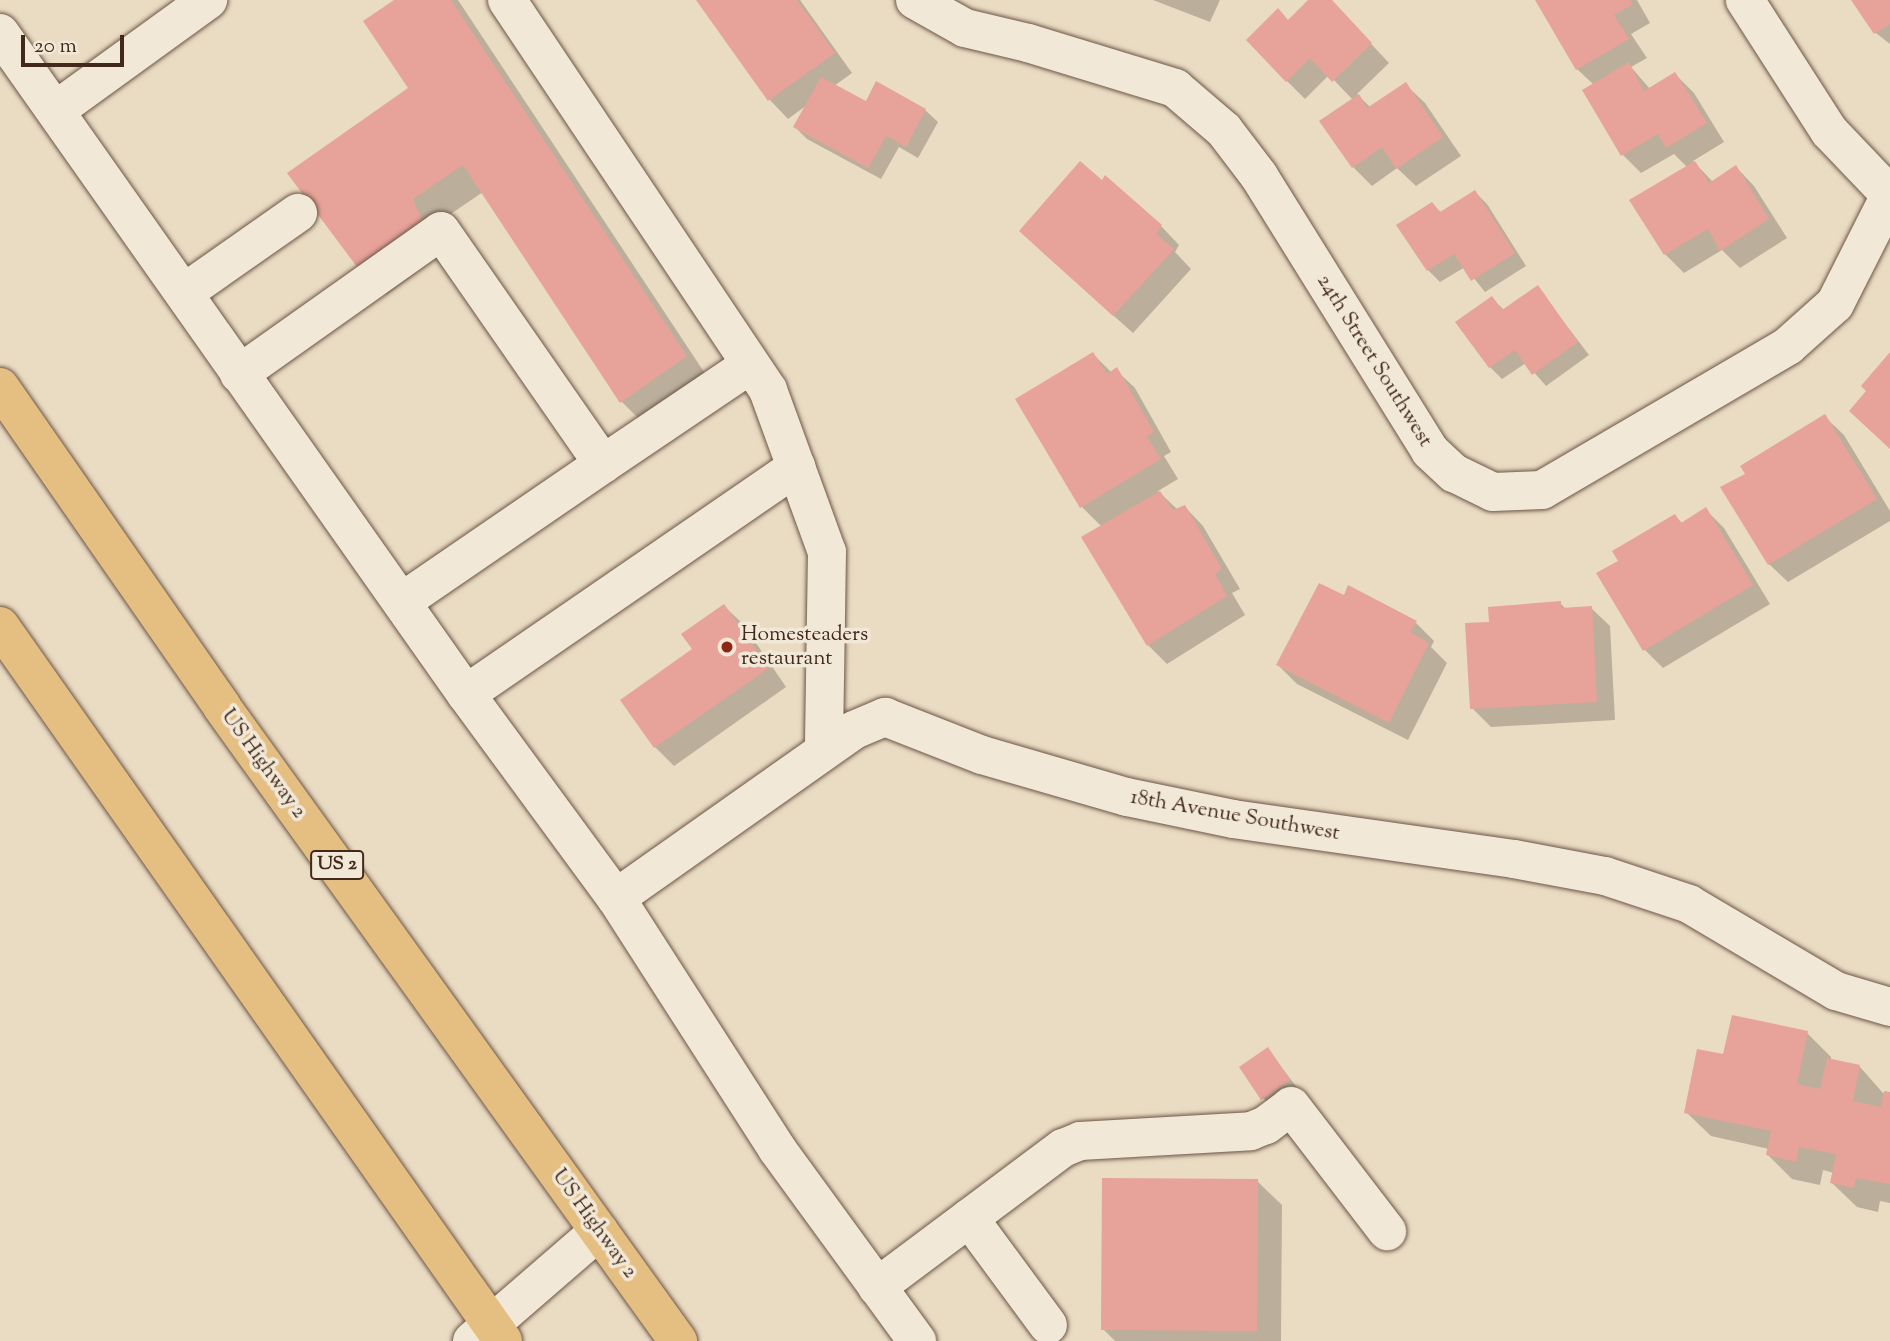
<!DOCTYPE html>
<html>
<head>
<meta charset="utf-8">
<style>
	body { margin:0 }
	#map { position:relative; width:1890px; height:1341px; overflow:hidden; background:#eadbc3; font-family:"Sorts Mill Goudy",serif }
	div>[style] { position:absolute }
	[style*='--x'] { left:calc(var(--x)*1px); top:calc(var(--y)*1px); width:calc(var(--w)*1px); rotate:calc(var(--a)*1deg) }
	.shadow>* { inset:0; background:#0003 }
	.building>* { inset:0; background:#e7a29a }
	.roads { filter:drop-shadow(0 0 2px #6c5646) drop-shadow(0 0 2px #6c5646) }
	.minor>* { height:38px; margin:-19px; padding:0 19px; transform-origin:19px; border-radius:19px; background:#f1e8d8 }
	.highway>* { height:38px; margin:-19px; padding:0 19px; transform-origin:19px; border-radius:19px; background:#e5be82 }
	.dots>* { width:19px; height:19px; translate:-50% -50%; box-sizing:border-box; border:4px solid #f1e8d8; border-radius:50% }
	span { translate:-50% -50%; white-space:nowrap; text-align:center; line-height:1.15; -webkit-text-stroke:7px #f1e8d8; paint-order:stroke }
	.shield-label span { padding:2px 5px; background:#f1e8d8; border:2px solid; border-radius:5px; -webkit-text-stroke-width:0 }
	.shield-label { font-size:19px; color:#42291c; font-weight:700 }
	.street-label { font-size:21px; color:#42291c }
	.poi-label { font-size:21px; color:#42291c }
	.left { translate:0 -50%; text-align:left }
	.scale { position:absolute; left:21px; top:35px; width:103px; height:32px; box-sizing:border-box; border:4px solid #42291c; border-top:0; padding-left:9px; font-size:21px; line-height:24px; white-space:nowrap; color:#42291c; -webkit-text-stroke:5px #f1e8d8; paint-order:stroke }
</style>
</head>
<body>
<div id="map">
	<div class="shadow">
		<div style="clip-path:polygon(397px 0,458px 0,710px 381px,646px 426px,622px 402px,483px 192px,436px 224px,447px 250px,386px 295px,361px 270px,410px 88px)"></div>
		<div style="clip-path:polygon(698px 0,800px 0,852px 73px,834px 86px,866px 103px,925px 110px,938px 122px,918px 158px,899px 147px,881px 179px,807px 139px,795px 127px,807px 105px,788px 119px,770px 100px)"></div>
		<div style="clip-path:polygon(1153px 0,1220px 0,1210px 22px)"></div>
		<div style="clip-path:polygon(1310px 0,1330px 0,1389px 63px,1357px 94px,1371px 108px,1406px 85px,1425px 103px,1461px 156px,1416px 186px,1397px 168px,1372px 186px,1353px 167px,1322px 122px,1353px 100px,1329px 75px,1305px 99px,1287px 81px,1289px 22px)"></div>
		<div style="clip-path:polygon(1537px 0,1637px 0,1650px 23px,1631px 34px,1647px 58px,1631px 67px,1650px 89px,1675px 74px,1694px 93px,1724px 142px,1693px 161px,1713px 182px,1736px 167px,1754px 186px,1787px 238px,1740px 268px,1722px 250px,1684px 273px,1665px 254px,1632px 200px,1687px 167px,1674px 154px,1641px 173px,1623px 155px,1594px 85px,1577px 69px)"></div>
		<div style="clip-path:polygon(1853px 0,1890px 0,1890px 44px,1876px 33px)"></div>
		<div style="clip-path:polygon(1475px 192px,1487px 204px,1526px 266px,1485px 292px,1465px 267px,1440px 282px,1428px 270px,1432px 204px,1442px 213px)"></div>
		<div style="clip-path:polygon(1161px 226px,1179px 245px,1175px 252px,1191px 269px,1133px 333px,1039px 249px)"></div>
		<div style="clip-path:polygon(1538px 288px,1589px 355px,1546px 386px,1526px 363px,1502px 379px,1490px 367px,1492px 298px,1505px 311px)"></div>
		<div style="clip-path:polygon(1093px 354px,1112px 373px,1116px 370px,1135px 388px,1171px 452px,1164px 456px,1178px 479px,1158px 491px,1178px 510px,1185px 507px,1203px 526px,1240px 589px,1232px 593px,1245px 615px,1167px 664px,1148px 645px,1102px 527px,1082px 507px)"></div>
		<div style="clip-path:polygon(1825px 417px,1844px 435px,1890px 511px,1890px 521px,1788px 582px,1769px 564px,1747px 474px)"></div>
		<div style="clip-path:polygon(1706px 510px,1724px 528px,1770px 604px,1663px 668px,1645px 650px,1620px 561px,1675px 516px,1683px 524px)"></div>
		<div style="clip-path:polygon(1560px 603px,1566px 609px,1591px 608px,1610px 626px,1615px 720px,1491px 727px,1472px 708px)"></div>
		<div style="clip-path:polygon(724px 606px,743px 624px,786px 687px,674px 766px,655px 747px,695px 650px)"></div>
		<div style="clip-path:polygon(1416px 623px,1434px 641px,1431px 647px,1447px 663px,1408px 740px,1297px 684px,1278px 665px)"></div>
		<div style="clip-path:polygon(1807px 1033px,1831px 1057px,1831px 1061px,1860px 1067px,1883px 1093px,1890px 1094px,1890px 1203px,1880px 1201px,1878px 1212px,1857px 1207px,1832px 1183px,1834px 1173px,1823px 1170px,1820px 1185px,1792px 1179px,1768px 1155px,1769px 1149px,1711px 1136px,1686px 1112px,1725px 1056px)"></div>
		<div style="clip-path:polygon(1268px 1049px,1301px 1093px,1275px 1111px,1263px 1098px)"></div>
		<div style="clip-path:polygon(1257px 1181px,1282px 1205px,1281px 1341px,1115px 1341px,1103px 1329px)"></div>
	</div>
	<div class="building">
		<div style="clip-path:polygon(394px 0,451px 0,687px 356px,620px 403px,463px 165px,413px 199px,424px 225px,360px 271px,287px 173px,408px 88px,363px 21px)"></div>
		<div style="clip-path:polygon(696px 0,797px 0,835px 53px,768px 101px)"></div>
		<div style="clip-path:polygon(1308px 0,1332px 0,1372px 43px,1332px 82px,1310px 58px,1286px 82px,1246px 40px,1278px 8px,1288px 20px)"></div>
		<div style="clip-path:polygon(1535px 0,1630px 0,1633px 4px,1614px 15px,1629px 39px,1576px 70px)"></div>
		<div style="clip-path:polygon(1851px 0,1890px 0,1890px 24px,1874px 34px)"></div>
		<div style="clip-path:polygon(1629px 62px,1644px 91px,1675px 72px,1707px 123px,1666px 148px,1658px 134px,1621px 156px,1582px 90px)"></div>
		<div style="clip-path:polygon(821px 77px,866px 101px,876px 81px,926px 109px,906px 147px,886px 136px,868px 168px,793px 127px)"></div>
		<div style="clip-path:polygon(1406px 82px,1443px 137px,1396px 169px,1382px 147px,1352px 168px,1319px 121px,1359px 94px,1367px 108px)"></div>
		<div style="clip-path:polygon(1080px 161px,1102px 180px,1105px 175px,1162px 225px,1156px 234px,1174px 249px,1113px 316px,1019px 231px)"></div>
		<div style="clip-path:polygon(1695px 161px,1709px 183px,1736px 165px,1769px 219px,1720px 251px,1708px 229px,1664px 255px,1629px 200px)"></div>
		<div style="clip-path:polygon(1475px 190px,1515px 253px,1471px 281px,1454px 254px,1427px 271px,1396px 225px,1432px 202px,1440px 212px)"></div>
		<div style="clip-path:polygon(1538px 285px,1578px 342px,1532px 375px,1515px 350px,1489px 368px,1455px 322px,1492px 296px,1502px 310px)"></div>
		<div style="clip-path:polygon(1093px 352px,1107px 374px,1117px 367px,1154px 432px,1147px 437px,1161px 459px,1080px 508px,1015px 399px)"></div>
		<div style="clip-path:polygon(1890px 352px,1890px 449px,1849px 411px,1866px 391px,1861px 386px)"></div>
		<div style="clip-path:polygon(1825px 414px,1877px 499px,1768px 565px,1720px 487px,1745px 474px,1740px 466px)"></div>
		<div style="clip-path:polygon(1160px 491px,1173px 510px,1185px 505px,1222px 569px,1215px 574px,1227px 596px,1147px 646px,1081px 537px)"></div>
		<div style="clip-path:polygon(1706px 507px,1753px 585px,1643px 651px,1596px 573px,1618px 561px,1612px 551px,1675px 514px,1681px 523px)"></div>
		<div style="clip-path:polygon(1319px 583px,1344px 595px,1348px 585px,1417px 621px,1410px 632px,1429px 643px,1389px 723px,1276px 665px)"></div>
		<div style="clip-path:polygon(1561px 601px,1561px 608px,1592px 606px,1597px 702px,1470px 709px,1465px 623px,1489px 622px,1488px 607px)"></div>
		<div style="clip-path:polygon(724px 604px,769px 668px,654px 748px,620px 700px,692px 649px,681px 634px)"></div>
		<div style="clip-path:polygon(1732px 1015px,1808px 1031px,1797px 1084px,1820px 1089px,1827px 1058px,1860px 1065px,1853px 1101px,1881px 1107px,1884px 1091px,1890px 1092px,1890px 1184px,1856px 1178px,1854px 1188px,1830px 1183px,1836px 1154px,1799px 1147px,1796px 1162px,1766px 1155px,1771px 1131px,1684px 1113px,1697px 1049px,1723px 1054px)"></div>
		<div style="clip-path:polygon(1268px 1047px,1290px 1080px,1261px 1100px,1239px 1067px)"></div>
		<div style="clip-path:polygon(1102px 1178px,1258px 1179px,1257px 1331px,1101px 1330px)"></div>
	</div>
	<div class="roads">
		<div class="minor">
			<div style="--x:507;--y:0;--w:469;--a:56.2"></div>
			<div style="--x:768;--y:390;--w:172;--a:70"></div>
			<div style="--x:827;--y:552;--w:198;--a:90.9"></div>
			<div style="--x:915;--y:0;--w:57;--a:29.2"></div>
			<div style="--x:965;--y:28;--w:65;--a:13.4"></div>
			<div style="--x:1028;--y:43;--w:154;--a:17"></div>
			<div style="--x:1175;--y:88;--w:65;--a:40.6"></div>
			<div style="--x:1224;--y:130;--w:58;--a:52.7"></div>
			<div style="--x:1259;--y:176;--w:324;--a:58.1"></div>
			<div style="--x:1430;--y:451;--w:33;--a:43"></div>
			<div style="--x:1454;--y:473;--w:43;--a:26"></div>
			<div style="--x:1493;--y:492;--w:49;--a:-2.3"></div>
			<div style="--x:1542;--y:490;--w:285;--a:-30.3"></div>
			<div style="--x:1788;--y:346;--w:63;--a:-41.8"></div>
			<div style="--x:1835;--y:304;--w:122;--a:-63.2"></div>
			<div style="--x:1890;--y:195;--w:88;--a:-133.6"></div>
			<div style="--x:1829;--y:131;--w:156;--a:-122.7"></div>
			<div style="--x:0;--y:33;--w:809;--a:54.82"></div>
			<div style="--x:466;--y:694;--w:253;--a:53.7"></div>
			<div style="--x:616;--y:898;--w:298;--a:57.3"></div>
			<div style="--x:777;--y:1149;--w:238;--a:53.9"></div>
			<div style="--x:56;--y:110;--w:188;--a:-35.9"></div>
			<div style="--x:185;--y:292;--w:138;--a:-35"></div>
			<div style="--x:239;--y:374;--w:247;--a:-35.3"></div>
			<div style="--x:441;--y:231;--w:284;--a:55.2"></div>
			<div style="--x:603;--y:464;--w:242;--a:145.6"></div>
			<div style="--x:603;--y:464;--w:177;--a:-34"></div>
			<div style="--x:466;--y:694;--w:401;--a:-34.5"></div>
			<div style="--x:616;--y:898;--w:291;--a:-35.2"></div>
			<div style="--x:854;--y:730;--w:34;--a:-23"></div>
			<div style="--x:885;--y:717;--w:104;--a:21.4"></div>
			<div style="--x:982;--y:755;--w:151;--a:16.2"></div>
			<div style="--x:1127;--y:797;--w:108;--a:11.7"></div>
			<div style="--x:1233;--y:819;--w:284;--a:8.1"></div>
			<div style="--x:1514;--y:859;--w:93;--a:10.6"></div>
			<div style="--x:1605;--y:876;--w:89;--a:18.4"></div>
			<div style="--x:1689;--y:904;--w:171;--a:30.6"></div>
			<div style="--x:1836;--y:991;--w:56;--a:16.5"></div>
			<div style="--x:969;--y:1218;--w:133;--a:53.6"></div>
			<div style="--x:877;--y:1287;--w:232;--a:-36.8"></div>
			<div style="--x:1063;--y:1148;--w:18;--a:-22"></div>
			<div style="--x:1080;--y:1141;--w:171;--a:-3.3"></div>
			<div style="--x:1251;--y:1131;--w:16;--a:-22"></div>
			<div style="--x:1266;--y:1125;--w:31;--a:-37"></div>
			<div style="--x:1291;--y:1106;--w:158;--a:52.5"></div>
			<div style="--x:472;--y:1341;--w:168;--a:-40.9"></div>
		</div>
		<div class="highway">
			<div style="--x:0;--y:387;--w:389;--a:55.2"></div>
			<div style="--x:222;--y:707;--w:781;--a:54.27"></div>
			<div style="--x:0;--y:626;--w:874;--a:54.87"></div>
		</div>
	</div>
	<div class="dots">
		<div style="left:727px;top:647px;background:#8f2418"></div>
	</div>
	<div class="shield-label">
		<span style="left:337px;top:865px">US 2</span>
	</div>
	<div class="street-label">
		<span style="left:1374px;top:361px;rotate:58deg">24th Street Southwest</span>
		<span style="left:263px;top:764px;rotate:54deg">US Highway 2</span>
		<span style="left:1235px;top:816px;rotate:10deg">18th Avenue Southwest</span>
		<span style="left:594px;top:1224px;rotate:54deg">US Highway 2</span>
	</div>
	<div class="poi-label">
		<span class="left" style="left:741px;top:647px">Homesteaders<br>restaurant</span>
	</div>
	<div class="scale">20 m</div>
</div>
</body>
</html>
